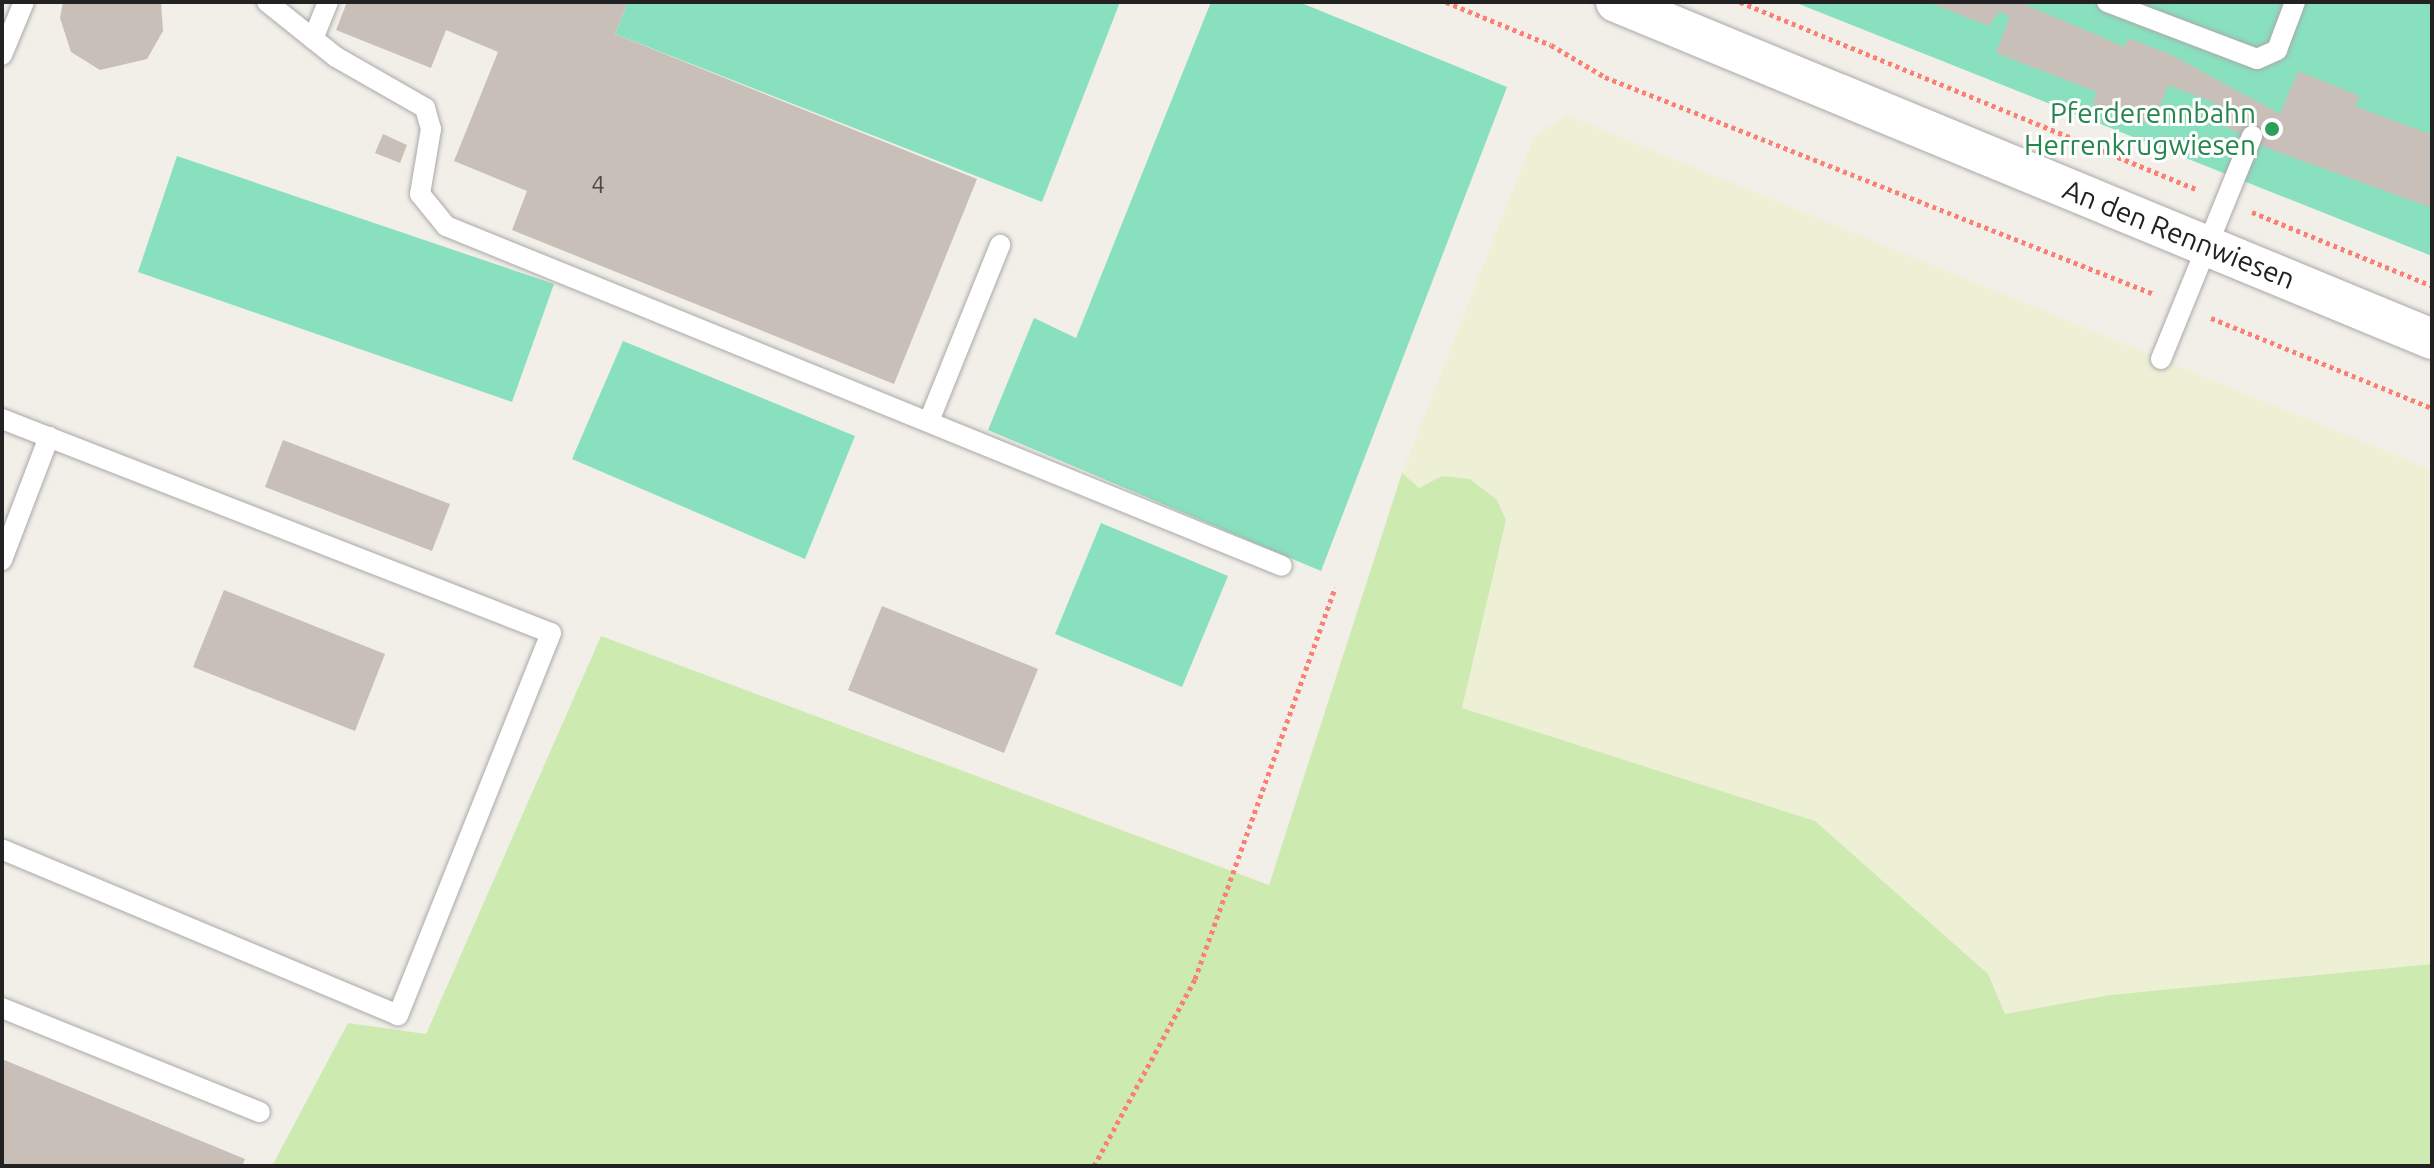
<!DOCTYPE html>
<html>
<head>
<meta charset="utf-8">
<style>
	body { margin:0 }
	#map { position:relative; width:2434px; height:1168px; overflow:hidden; background:#f2efe9; font-family:Ubuntu,sans-serif }
	div>[style] { position:absolute }
	[style*='--x'] { left:calc(var(--x)*1px); top:calc(var(--y)*1px); width:calc(var(--w)*1px); rotate:calc(var(--a)*1deg) }
	.farmland>* { inset:0; background:#eef0d5 }
	.grass>* { inset:0; background:#cdebb0 }
	.pitch>* { inset:0; background:#88e0be }
	.building>* { inset:0; background:#c7bfb8 }
	.path>* { height:5px; margin-top:-2.5px; transform-origin:0; background:repeating-linear-gradient(90deg,#fa8072 0 4px,transparent 0 8px) }
	.roads { filter:drop-shadow(0 0 2px #a9a9a9) drop-shadow(0 0 2px #a9a9a9) }
	.lane>* { height:20px; margin:-10px; padding:0 10px; transform-origin:10px; border-radius:10px; background:#fff }
	.street>* { height:40px; margin:-20px; padding:0 20px; transform-origin:20px; border-radius:20px; background:#fff }
	.dots>* { width:22px; height:22px; translate:-50% -50%; box-sizing:border-box; border:4px solid #fff; border-radius:50% }
	span { translate:-50% -50%; white-space:nowrap; text-align:center; line-height:1.15; -webkit-text-stroke:6px #fff; paint-order:stroke }
	.number-label { font-size:24px; color:#4b4948 }
	.number-label span { -webkit-text-stroke-width:0 }
	.leisure-label { font-size:28px; color:#27864d }
	.right { translate:-100% -50%; text-align:right }
	.street-label { font-size:28px; color:#222 }
	.frame { position:absolute; inset:0; border:4px solid #222; pointer-events:none }
</style>
</head>
<body>
<div id="map">
	<div class="farmland">
		<div style="clip-path:polygon(1567px 115px,2432px 470px,2432px 964px,2110px 995px,2005px 1015px,1988px 974px,1815px 821px,1462px 708px,1506px 520px,1479px 484px,1431px 481px,1419px 488px,1402px 473px,1534px 136px)"></div>
	</div>
	<div class="grass">
		<div style="clip-path:polygon(1402px 473px,1419px 488px,1442px 476px,1470px 479px,1497px 500px,1506px 520px,1462px 708px,1815px 821px,1988px 974px,2005px 1014px,2110px 995px,2432px 964px,2432px 1166px,272px 1166px,348px 1023px,426px 1034px,601px 636px,1269px 885px)"></div>
	</div>
	<div class="pitch">
		<div style="clip-path:polygon(628px 2px,1120px 2px,1042px 202px,615px 34px)"></div>
		<div style="clip-path:polygon(1211px 2px,1299px 2px,1507px 87px,1321px 571px,988px 430px,1034px 318px,1076px 338px)"></div>
		<div style="clip-path:polygon(1794px 2px,2432px 2px,2432px 256px)"></div>
		<div style="clip-path:polygon(177px 156px,554px 284px,512px 402px,138px 272px)"></div>
		<div style="clip-path:polygon(623px 341px,855px 436px,805px 559px,572px 459px)"></div>
		<div style="clip-path:polygon(1101px 523px,1228px 576px,1182px 687px,1055px 634px)"></div>
	</div>
	<div class="building">
		<div style="clip-path:polygon(63px 2px,161px 2px,163px 31px,147px 59px,100px 70px,71px 52px,60px 18px)"></div>
		<div style="clip-path:polygon(347px 2px,628px 2px,615px 34px,977px 179px,894px 384px,512px 230px,527px 191px,454px 161px,498px 52px,446px 30px,431px 68px,336px 30px)"></div>
		<div style="clip-path:polygon(1927px 2px,2019px 2px,2125px 47px,2128px 38px,2172px 55px,2280px 114px,2298px 71px,2360px 96px,2355px 106px,2432px 135px,2432px 208px,2267px 148px,2221px 124px,2227px 108px,2168px 85px,2153px 125px,2092px 104px,2097px 92px,1996px 53px,2010px 16px,1999px 12px,1989px 26px)"></div>
		<div style="clip-path:polygon(383px 134px,407px 145px,400px 163px,375px 153px)"></div>
		<div style="clip-path:polygon(283px 440px,450px 504px,432px 551px,265px 487px)"></div>
		<div style="clip-path:polygon(224px 590px,385px 654px,355px 731px,193px 667px)"></div>
		<div style="clip-path:polygon(882px 606px,1038px 669px,1004px 753px,848px 690px)"></div>
		<div style="clip-path:polygon(2px 1059px,245px 1159px,242px 1166px,2px 1166px)"></div>
	</div>
	<div class="path">
		<div style="--x:1446;--y:2;--w:113;--a:22.3"></div>
		<div style="--x:1551;--y:45;--w:63;--a:30.7"></div>
		<div style="--x:1605;--y:77;--w:590;--a:21.57"></div>
		<div style="--x:1740;--y:2;--w:495;--a:22.3"></div>
		<div style="--x:2252;--y:212;--w:195;--a:22.3"></div>
		<div style="--x:2211;--y:318;--w:239;--a:22.2"></div>
		<div style="--x:1094;--y:1166;--w:213;--a:-61.6"></div>
		<div style="--x:1195;--y:979;--w:416;--a:-70.3"></div>
	</div>
	<div class="roads">
		<div class="lane">
			<div style="--x:267;--y:2;--w:88;--a:38.6"></div>
			<div style="--x:336;--y:57;--w:103;--a:29.8"></div>
			<div style="--x:425;--y:108;--w:22;--a:74"></div>
			<div style="--x:431;--y:129;--w:66;--a:99.6"></div>
			<div style="--x:420;--y:194;--w:41;--a:50.9"></div>
			<div style="--x:446;--y:226;--w:902;--a:22.13"></div>
			<div style="--x:2107;--y:2;--w:160;--a:20.8"></div>
			<div style="--x:2257;--y:59;--w:22;--a:-24"></div>
			<div style="--x:2277;--y:50;--w:51;--a:-69.4"></div>
			<div style="--x:313;--y:39;--w:40;--a:-68"></div>
			<div style="--x:2;--y:55;--w:57;--a:-67.5"></div>
			<div style="--x:2161;--y:359;--w:241;--a:-67.8"></div>
			<div style="--x:2;--y:419;--w:589;--a:21.3"></div>
			<div style="--x:551;--y:633;--w:412;--a:111.8"></div>
			<div style="--x:398;--y:1015;--w:429;--a:-157.3"></div>
			<div style="--x:929;--y:421;--w:190;--a:-68"></div>
			<div style="--x:2;--y:560;--w:132;--a:-69.1"></div>
			<div style="--x:2;--y:1008;--w:278;--a:22"></div>
		</div>
		<div class="street">
			<div style="--x:1616;--y:2;--w:883;--a:22.44"></div>
		</div>
	</div>
	<div class="dots">
		<div style="left:2272px;top:129px;background:#2e9e5b"></div>
	</div>
	<div class="number-label">
		<span style="left:598px;top:185px">4</span>
	</div>
	<div class="leisure-label">
		<span class="right" style="left:2256px;top:129px">Pferderennbahn<br>Herrenkrugwiesen</span>
	</div>
	<div class="street-label">
		<span style="left:2179px;top:234px;rotate:22deg">An den Rennwiesen</span>
	</div>
	<div class="frame"></div>
</div>
</body>
</html>
